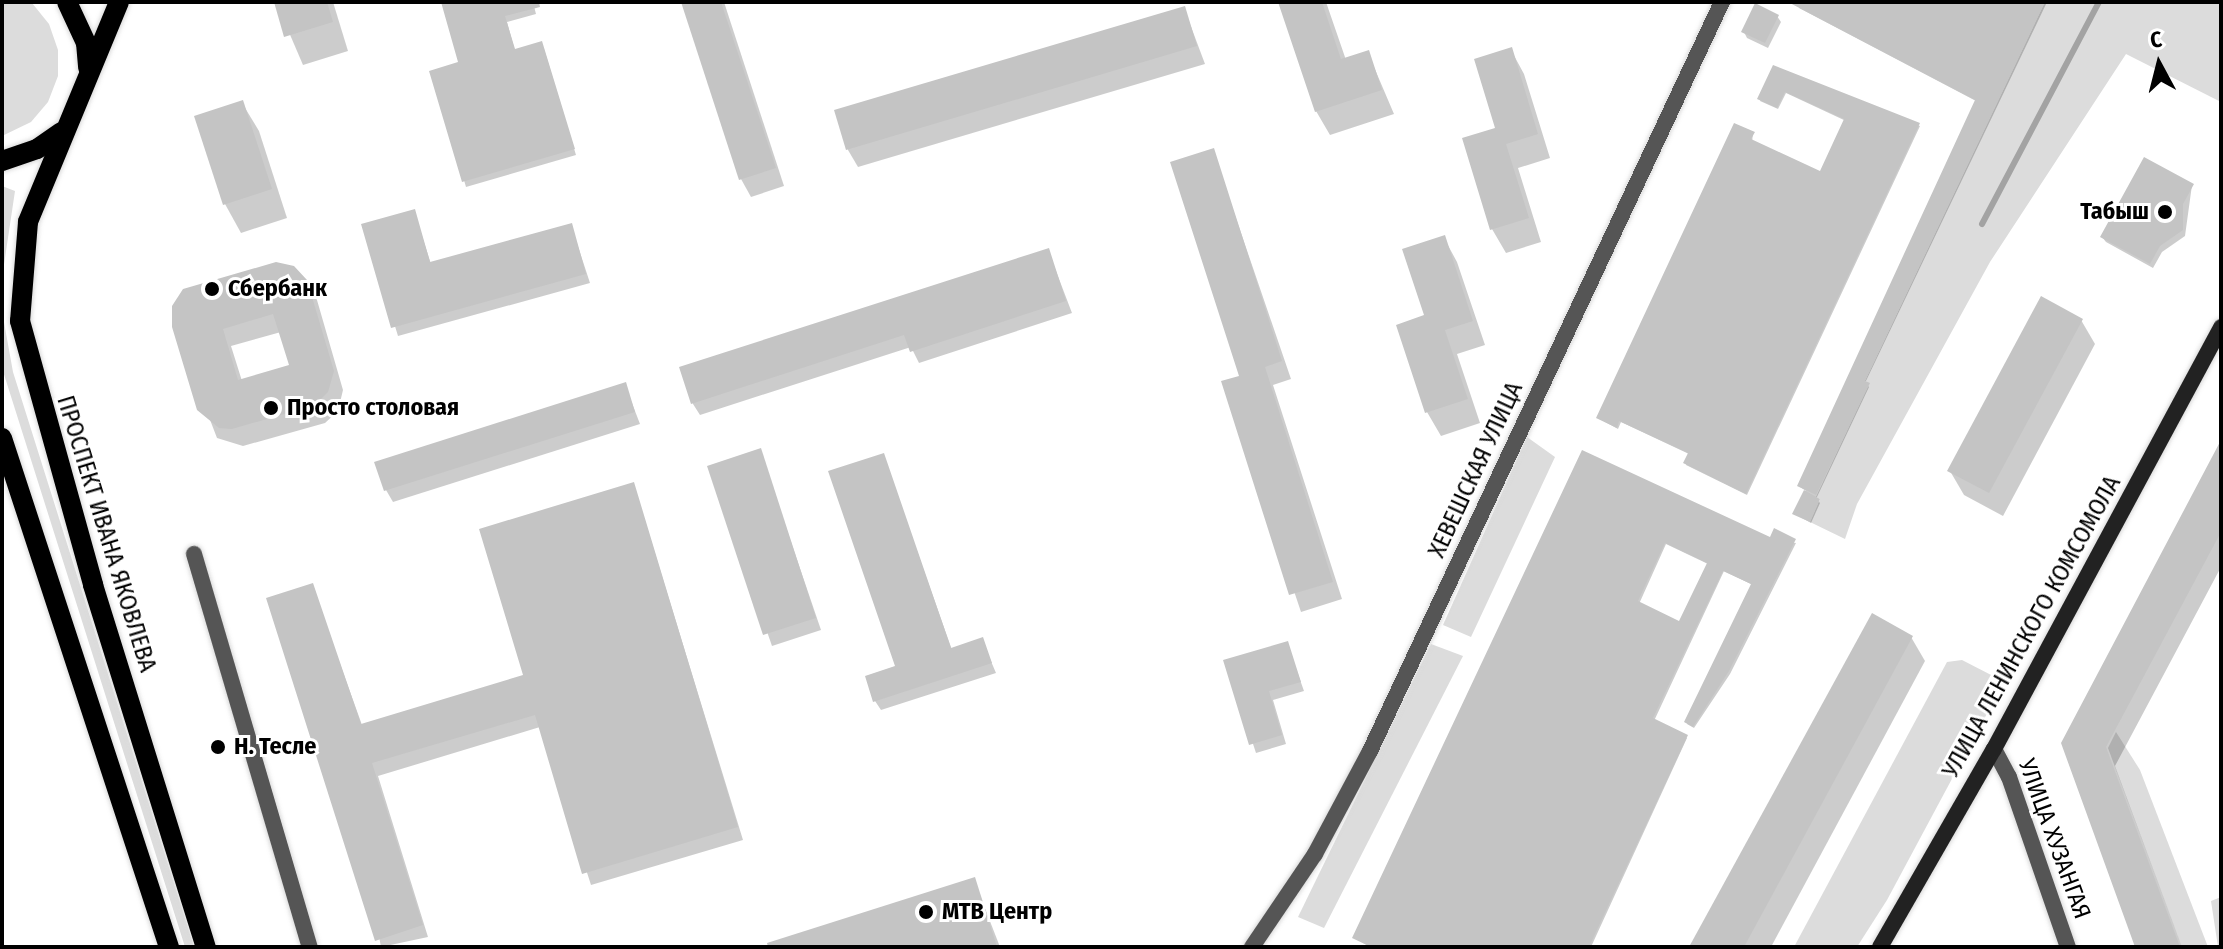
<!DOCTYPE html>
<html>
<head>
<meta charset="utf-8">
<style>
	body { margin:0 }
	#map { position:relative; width:2223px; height:949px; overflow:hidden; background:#fff; font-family:"Fira Sans Condensed",sans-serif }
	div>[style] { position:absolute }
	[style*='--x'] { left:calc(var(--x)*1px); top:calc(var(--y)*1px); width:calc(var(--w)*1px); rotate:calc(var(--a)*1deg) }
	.green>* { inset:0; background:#dcdcdc }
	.shadow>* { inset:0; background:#0003 }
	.stream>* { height:6px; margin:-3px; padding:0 3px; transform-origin:3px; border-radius:3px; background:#a3a3a3 }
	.building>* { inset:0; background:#c4c4c4 }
	.roads { filter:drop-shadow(0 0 2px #dbdbdb) drop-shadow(0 0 2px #dbdbdb) }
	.pedestrian>* { height:16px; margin:-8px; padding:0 8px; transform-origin:8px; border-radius:8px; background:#555 }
	.minor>* { height:16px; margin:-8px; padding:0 8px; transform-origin:8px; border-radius:8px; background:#555 }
	.secondary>* { height:16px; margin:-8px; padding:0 8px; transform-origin:8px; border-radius:8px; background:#222 }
	.primary>* { height:20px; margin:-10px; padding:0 10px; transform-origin:10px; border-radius:10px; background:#000 }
	.dots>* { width:22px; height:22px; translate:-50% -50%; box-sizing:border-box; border:4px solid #fff; border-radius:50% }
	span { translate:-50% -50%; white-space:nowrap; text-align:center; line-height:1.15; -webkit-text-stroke:6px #fff; paint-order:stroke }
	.poi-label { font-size:24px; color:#000; font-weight:700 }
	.right { translate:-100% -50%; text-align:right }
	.left { translate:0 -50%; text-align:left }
	.street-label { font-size:24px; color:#000 }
	.frame { position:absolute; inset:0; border:4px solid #000; pointer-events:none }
	.north { position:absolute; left:2119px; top:24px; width:80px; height:80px; -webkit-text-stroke:6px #fff; paint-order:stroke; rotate:353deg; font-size:22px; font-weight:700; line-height:32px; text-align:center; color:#000 }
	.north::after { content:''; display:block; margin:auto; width:28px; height:36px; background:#000; clip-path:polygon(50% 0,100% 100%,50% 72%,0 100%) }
</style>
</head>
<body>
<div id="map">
	<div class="green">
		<div style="clip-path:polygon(2px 2px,32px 3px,49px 24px,58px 50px,58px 76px,48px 102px,31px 122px,2px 136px)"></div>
		<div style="clip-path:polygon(2045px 2px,2221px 2px,2221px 102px,2126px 54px,1990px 262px,1857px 504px,1845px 539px,1810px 522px,1820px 499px,1816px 497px,1869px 384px,1865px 381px)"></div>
		<div style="clip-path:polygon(2px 186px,15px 191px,2px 278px)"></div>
		<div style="clip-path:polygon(2px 311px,13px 372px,194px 947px,185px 947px,2px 368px)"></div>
		<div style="clip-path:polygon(1527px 437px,1555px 457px,1471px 637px,1443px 625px)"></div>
		<div style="clip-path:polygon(1431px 644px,1463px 656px,1324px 928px,1298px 917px)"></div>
		<div style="clip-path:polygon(1962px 660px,1995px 677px,1998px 693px,1887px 900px,1857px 947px,1794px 947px,1947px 662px)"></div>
		<div style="clip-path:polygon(2116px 732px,2140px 770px,2208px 947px,2182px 947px,2108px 748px)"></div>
		<div style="clip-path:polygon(2221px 897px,2221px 947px,2218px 947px,2211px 901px)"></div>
	</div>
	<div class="shadow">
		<div style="clip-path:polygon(276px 2px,333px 2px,348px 51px,303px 65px)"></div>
		<div style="clip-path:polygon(443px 2px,533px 2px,536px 14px,507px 22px,515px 51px,544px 49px,576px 155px,466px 187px,432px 72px,461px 64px)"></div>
		<div style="clip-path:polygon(683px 2px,724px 2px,784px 186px,751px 197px,741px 179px)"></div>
		<div style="clip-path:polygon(1280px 2px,1326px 2px,1346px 60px,1368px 53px,1394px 114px,1330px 135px,1316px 111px)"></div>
		<div style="clip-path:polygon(1800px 2px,2047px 2px,1865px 383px,1869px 387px,1816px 499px,1820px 503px,1811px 523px,1795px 514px,1806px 491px,1799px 486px,1976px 101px,1799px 8px)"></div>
		<div style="clip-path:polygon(1184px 8px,1205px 64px,858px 167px,848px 150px,837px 112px)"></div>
		<div style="clip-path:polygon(1777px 16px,1781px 22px,1768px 48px,1747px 38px,1744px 32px)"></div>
		<div style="clip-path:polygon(1511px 50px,1524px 74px,1550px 158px,1518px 168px,1541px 242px,1506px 253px,1492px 229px,1497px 130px)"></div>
		<div style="clip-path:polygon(1774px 67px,1920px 126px,1747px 495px,1686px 465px,1689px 454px,1621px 422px,1618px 429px,1598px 418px,1753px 134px,1752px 142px,1821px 174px,1846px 121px,1786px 93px,1778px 109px,1760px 101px)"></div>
		<div style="clip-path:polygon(242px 103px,259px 131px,287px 218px,241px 233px,225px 204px)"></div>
		<div style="clip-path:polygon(1213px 151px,1291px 379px,1273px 385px,1342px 599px,1301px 612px,1224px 382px,1241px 377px)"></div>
		<div style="clip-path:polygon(2192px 185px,2185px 236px,2162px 252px,2153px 268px,2106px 242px,2102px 237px)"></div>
		<div style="clip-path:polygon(414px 211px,431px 264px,571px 225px,590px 283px,398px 336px,364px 225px)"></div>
		<div style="clip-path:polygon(1444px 238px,1457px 262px,1485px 345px,1457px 354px,1480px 423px,1441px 436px,1427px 412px,1427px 317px)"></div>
		<div style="clip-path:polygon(1048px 250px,1072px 313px,919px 363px,911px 347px,700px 415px,693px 404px,682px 369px)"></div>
		<div style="clip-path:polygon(evenodd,306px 281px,317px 300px,343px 390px,338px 411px,325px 423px,243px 446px,217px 438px,174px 326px,306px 281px,281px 332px,291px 366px,242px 381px,231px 346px,281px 332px)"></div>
		<div style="clip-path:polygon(2081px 320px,2095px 344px,2003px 516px,1964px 495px,1950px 471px)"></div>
		<div style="clip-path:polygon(625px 385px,640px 424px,393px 502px,386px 490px,377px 463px)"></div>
		<div style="clip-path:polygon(2221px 445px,2221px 567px,2115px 766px,2182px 947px,2137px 947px,2063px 744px)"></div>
		<div style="clip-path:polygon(760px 451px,821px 630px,772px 646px,710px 467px)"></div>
		<div style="clip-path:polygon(evenodd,1583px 453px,1771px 540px,1796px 543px,1730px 674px,1694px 728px,1687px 724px,1753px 585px,1724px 571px,1654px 721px,1687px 738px,1591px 947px,1370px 947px,1355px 938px,1583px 453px,1666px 544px,1708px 564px,1680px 623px,1639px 604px,1666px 544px)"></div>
		<div style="clip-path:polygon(883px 455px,952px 650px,982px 640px,996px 673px,881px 710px,875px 701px,898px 667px)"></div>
		<div style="clip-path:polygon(634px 485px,743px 840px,591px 885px,540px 727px,378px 776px,428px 937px,381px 947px,312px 586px,362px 725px,525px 677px)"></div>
		<div style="clip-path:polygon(1911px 637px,1925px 661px,1771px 947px,1689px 947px)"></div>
		<div style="clip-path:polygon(1287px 643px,1304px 691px,1273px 700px,1286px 744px,1256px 753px,1226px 662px)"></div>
		<div style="clip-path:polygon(974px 880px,1000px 947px,763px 947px)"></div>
	</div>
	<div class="stream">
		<div style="--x:1982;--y:224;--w:251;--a:-62.2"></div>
	</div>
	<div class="building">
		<div style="clip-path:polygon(274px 2px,327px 2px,333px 22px,284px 37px)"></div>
		<div style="clip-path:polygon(441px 2px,539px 2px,540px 7px,505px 16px,515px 49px,542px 41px,575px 149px,462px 182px,429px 71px,458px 62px)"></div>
		<div style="clip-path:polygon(681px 2px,721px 2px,776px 168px,739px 180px)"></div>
		<div style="clip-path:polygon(1278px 2px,1322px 2px,1341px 59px,1369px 50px,1382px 90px,1315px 112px)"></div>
		<div style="clip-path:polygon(1788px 2px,2045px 2px,1865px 381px,1870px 383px,1816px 495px,1797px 486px,1975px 100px)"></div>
		<div style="clip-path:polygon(1755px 3px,1779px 15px,1765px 43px,1741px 32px)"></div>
		<div style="clip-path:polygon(1185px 6px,1197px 46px,846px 150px,834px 110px)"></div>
		<div style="clip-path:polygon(1512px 47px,1538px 134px,1506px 144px,1529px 218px,1490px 230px,1462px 138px,1495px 128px,1474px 59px)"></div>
		<div style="clip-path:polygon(1773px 65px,1920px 123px,1746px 494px,1683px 463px,1688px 453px,1619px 421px,1617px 428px,1596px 418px,1734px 123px,1755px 132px,1751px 139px,1820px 171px,1844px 119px,1785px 92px,1777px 108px,1757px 99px)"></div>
		<div style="clip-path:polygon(243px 100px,272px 189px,223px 205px,194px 116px)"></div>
		<div style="clip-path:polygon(1214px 148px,1282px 361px,1265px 367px,1333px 582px,1289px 595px,1221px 381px,1239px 376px,1170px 162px)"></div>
		<div style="clip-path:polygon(2144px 157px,2194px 184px,2183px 204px,2183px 230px,2160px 246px,2150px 264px,2100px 237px)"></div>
		<div style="clip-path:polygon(415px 209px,430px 262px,572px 223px,586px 274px,391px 328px,361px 224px)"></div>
		<div style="clip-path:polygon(1445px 235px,1473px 321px,1445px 330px,1468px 399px,1425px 413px,1396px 325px,1424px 315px,1402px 249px)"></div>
		<div style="clip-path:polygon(1049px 248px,1066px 301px,910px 352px,904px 335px,691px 404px,679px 367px)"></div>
		<div style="clip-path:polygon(evenodd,276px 262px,294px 266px,307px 280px,334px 371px,328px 392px,315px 405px,232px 429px,219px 428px,197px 410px,172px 327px,172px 306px,183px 289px,276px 262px,273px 314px,289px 365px,238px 380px,223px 329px,273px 314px)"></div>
		<div style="clip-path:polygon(2041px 296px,2083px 319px,1989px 493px,1947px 471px)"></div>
		<div style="clip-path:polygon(626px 382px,635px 412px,384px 491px,374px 462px)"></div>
		<div style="clip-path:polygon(2221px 440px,2221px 532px,2106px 747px,2180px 947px,2135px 947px,2061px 743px)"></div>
		<div style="clip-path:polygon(761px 448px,816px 618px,763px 635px,707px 466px)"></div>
		<div style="clip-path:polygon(evenodd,1582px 450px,1770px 537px,1774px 528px,1796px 539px,1729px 671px,1693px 727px,1684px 722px,1751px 584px,1723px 571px,1653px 718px,1688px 735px,1589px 947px,1371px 947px,1352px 938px,1582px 450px,1665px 543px,1707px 563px,1679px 621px,1638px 601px,1665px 543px)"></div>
		<div style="clip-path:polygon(884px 453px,951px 648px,983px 637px,992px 663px,873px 702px,865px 676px,895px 666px,828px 471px)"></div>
		<div style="clip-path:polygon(634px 482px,738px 827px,582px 874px,535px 715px,372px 763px,423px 925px,375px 941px,266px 598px,313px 583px,361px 724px,523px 675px,479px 529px)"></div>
		<div style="clip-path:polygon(1804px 490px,1820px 499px,1810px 522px,1792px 514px)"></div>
		<div style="clip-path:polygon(1872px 613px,1913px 636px,1744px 947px,1689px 947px)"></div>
		<div style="clip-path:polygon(1288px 641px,1301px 682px,1269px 691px,1282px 735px,1249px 745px,1223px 660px)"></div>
		<div style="clip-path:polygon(975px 877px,997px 947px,768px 947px,767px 943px)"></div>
	</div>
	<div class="roads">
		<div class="pedestrian">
			<div style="--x:194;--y:554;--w:410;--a:73.6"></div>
		</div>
		<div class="minor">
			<div style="--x:1994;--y:749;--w:32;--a:62"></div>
			<div style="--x:2009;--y:777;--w:180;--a:70.9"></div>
			<div style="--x:1252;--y:947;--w:112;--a:-55.9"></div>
			<div style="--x:1315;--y:854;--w:117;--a:-61.9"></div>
			<div style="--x:1370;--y:751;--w:828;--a:-64.83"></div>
		</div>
		<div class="secondary">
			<div style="--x:1880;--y:947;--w:228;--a:-60.1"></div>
			<div style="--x:1994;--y:749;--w:479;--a:-61.7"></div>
		</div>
		<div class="primary">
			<div style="--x:67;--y:2;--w:45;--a:65.1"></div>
			<div style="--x:86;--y:43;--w:25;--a:85"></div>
			<div style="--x:119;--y:2;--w:238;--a:112.5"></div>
			<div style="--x:28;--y:222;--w:99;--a:94.6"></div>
			<div style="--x:20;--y:321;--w:274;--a:74.5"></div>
			<div style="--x:93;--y:585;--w:379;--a:72.7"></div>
			<div style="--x:2;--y:161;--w:37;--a:-19"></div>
			<div style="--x:37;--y:149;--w:29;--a:-35"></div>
			<div style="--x:2;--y:438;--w:536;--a:71.84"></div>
		</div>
	</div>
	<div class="dots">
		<div style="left:2165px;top:212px;background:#000"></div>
		<div style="left:212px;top:289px;background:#000"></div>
		<div style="left:271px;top:408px;background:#000"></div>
		<div style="left:218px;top:747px;background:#000"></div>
		<div style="left:926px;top:912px;background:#000"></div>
	</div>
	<div class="poi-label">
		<span class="right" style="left:2149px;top:212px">Табыш</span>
		<span class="left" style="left:228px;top:289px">Сбербанк</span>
		<span class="left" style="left:287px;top:408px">Просто столовая</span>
		<span class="left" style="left:234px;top:747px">Н. Тесле</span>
		<span class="left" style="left:942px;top:912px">МТВ Центр</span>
	</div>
	<div class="street-label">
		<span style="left:1476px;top:470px;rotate:-65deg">ХЕВЕШСКАЯ УЛИЦА</span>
		<span style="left:106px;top:534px;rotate:73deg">ПРОСПЕКТ ИВАНА ЯКОВЛЕВА</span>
		<span style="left:2032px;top:627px;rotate:-61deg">УЛИЦА ЛЕНИНСКОГО КОМСОМОЛА</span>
		<span style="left:2054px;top:839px;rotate:70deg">УЛИЦА ХУЗАНГАЯ</span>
	</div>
	<div class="frame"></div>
	<div class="north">С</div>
</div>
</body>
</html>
